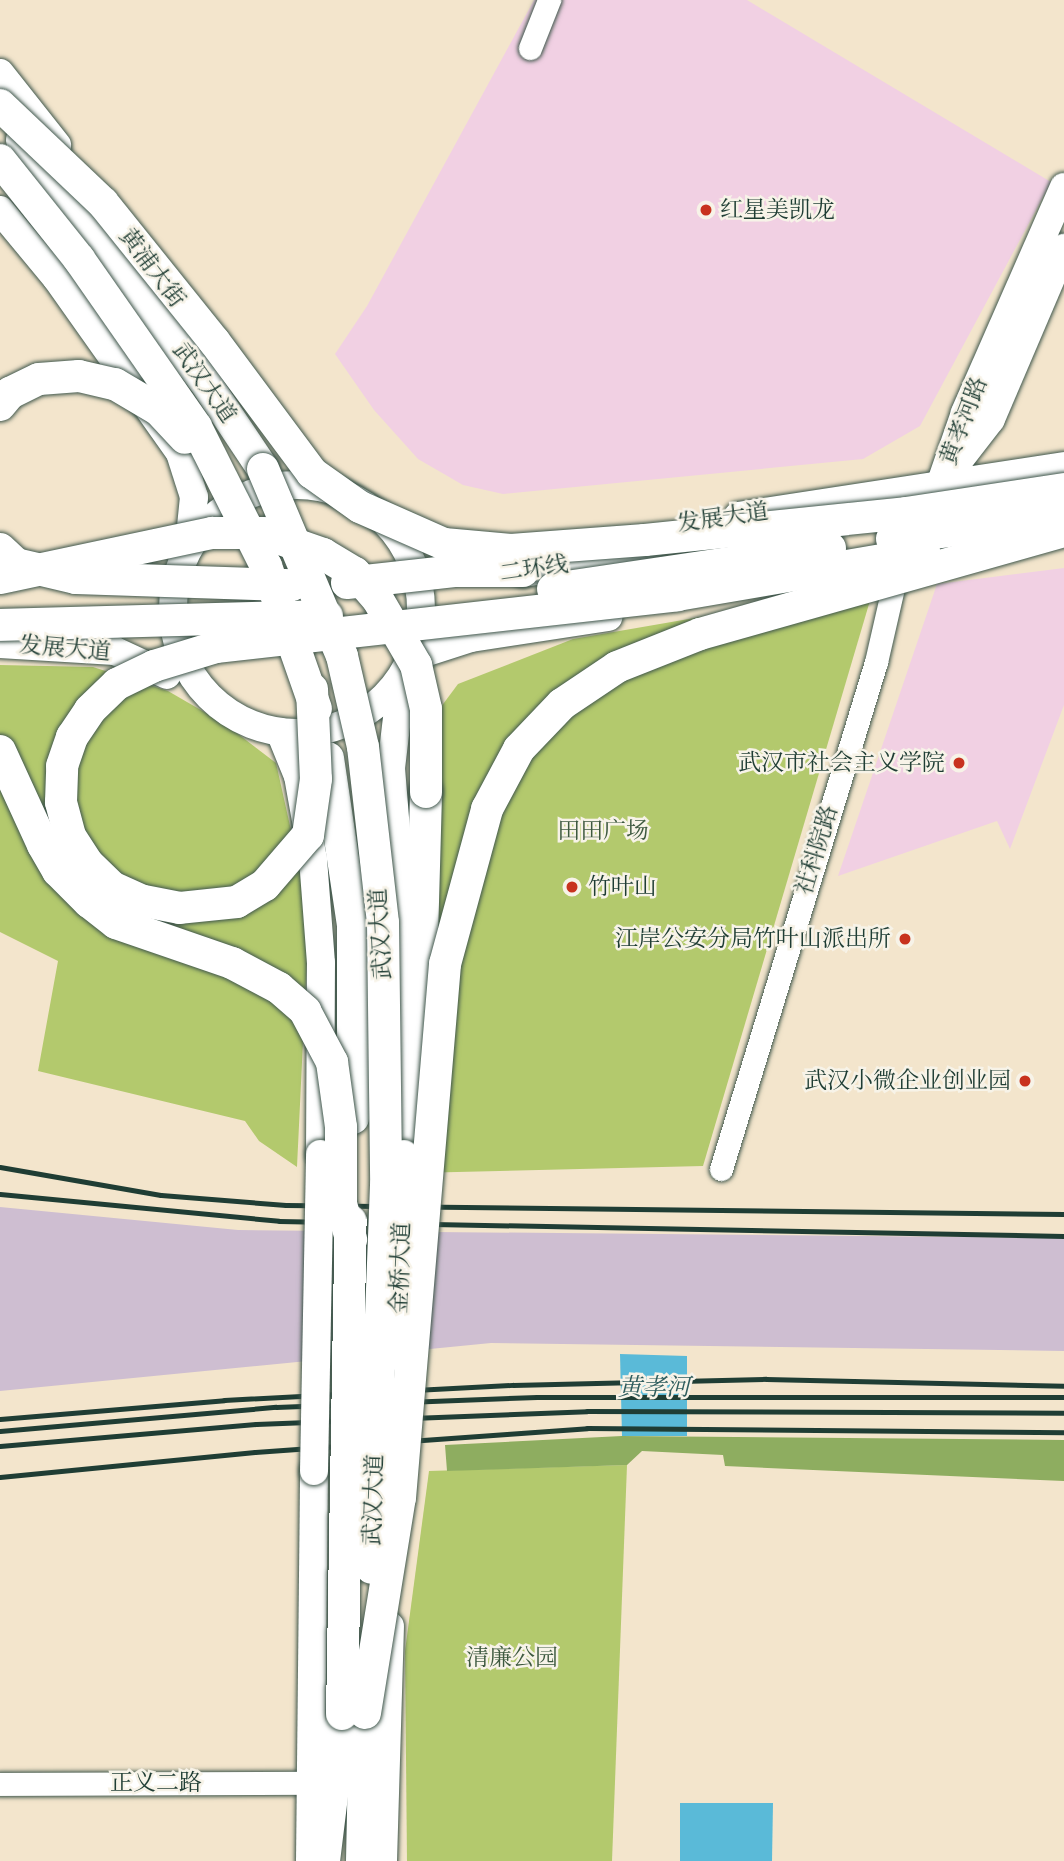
<!DOCTYPE html>
<html>
<head>
<meta charset="utf-8">
<style>
	body { margin:0 }
	#map { position:relative; width:1064px; height:1861px; overflow:hidden; background:#f3e5cc; font-family:"Libre Bodoni","Noto Serif SC",serif }
	div>[style] { position:absolute }
	[style*='--x'] { left:calc(var(--x)*1px); top:calc(var(--y)*1px); width:calc(var(--w)*1px); rotate:calc(var(--a)*1deg) }
	.built>* { inset:0; background:#f1d0e3 }
	.industrial>* { inset:0; background:#cebed1 }
	.green>* { inset:0; background:#b3c96d }
	.forest>* { inset:0; background:#8ead60 }
	.water>* { inset:0; background:#5abad8 }
	.roads { filter:drop-shadow(0 0 2px #3f564b) drop-shadow(0 0 2px #3f564b) }
	.minor>* { height:23px; margin:-11.5px; padding:0 11.5px; transform-origin:11.5px; border-radius:11.5px; background:#fff }
	.major>* { height:28px; margin:-14px; padding:0 14px; transform-origin:14px; border-radius:14px; background:#fff }
	.major>.ring { margin:-14px; padding:0; box-sizing:content-box; background:none; border:28px solid #fff; border-radius:50% }
	.highway>* { height:32px; margin:-16px; padding:0 16px; transform-origin:16px; border-radius:16px; background:#fff }
	.rail>* { height:5px; margin:-2.5px; padding:0 2.5px; transform-origin:2.5px; border-radius:2.5px; background:#1f3d34 }
	.bridges { filter:drop-shadow(0 0 2px #3f564b) drop-shadow(0 0 2px #3f564b) }
	.major-bridge>* { height:28px; margin:-14px; padding:0 14px; transform-origin:14px; border-radius:14px; background:#fff }
	.highway-bridge>* { height:32px; margin:-16px; padding:0 16px; transform-origin:16px; border-radius:16px; background:#fff }
	.dots>* { width:19px; height:19px; translate:-50% -50%; box-sizing:border-box; border:4px solid #f7f3e8; border-radius:50% }
	span { translate:-50% -50%; white-space:nowrap; text-align:center; line-height:1.15; -webkit-text-stroke:5px #f7f3e8; paint-order:stroke }
	.poi-label { font-size:23px; color:#1f3d34 }
	.left { translate:0 -50%; text-align:left }
	.right { translate:-100% -50%; text-align:right }
	.street-label { font-size:23px; color:#1f3d34 }
	.park-label { font-size:23px; color:#3d593f }
	.water-label { font-size:24px; color:#2e5c5d; font-style:italic }
</style>
</head>
<body>
<div id="map">
	<div class="built">
		<div style="clip-path:polygon(534px 0,747px 0,1051px 182px,920px 426px,863px 459px,503px 494px,463px 485px,418px 459px,374px 410px,335px 354px,367px 306px)"></div>
		<div style="clip-path:polygon(1064px 568px,1064px 705px,1010px 849px,997px 821px,838px 876px,937px 584px)"></div>
	</div>
	<div class="industrial">
		<div style="clip-path:polygon(0 1207px,238px 1230px,1064px 1238px,1064px 1351px,491px 1343px,0 1391px)"></div>
	</div>
	<div class="green">
		<div style="clip-path:polygon(874px 587px,703px 1166px,415px 1173px,429px 723px,458px 684px,573px 639px)"></div>
		<div style="clip-path:polygon(0 665px,93px 667px,168px 691px,225px 724px,276px 763px,301px 875px,307px 957px,297px 1167px,259px 1141px,245px 1121px,38px 1071px,58px 961px,0 932px)"></div>
		<div style="clip-path:polygon(627px 1465px,612px 1861px,407px 1861px,405px 1651px,429px 1471px)"></div>
	</div>
	<div class="forest">
		<div style="clip-path:polygon(622px 1436px,1064px 1440px,1064px 1481px,725px 1466px,723px 1455px,642px 1451px,627px 1465px,447px 1471px,445px 1445px)"></div>
	</div>
	<div class="water">
		<div style="clip-path:polygon(620px 1354px,687px 1356px,687px 1436px,622px 1436px)"></div>
		<div style="clip-path:polygon(680px 1803px,773px 1803px,772px 1861px,680px 1861px)"></div>
	</div>
	<div class="roads">
		<div class="minor">
			<div style="--x:530;--y:48;--w:52;--a:-68.4"></div>
			<div style="--x:721;--y:1169;--w:530;--a:-73"></div>
			<div style="--x:876;--y:662;--w:94;--a:-77.1"></div>
			<div style="--x:0;--y:1784;--w:311;--a:-0.2"></div>
		</div>
		<div class="major">
			<div style="--x:0;--y:73;--w:92;--a:51.6"></div>
			<div style="--x:1064;--y:187;--w:247;--a:113.7"></div>
			<div style="--x:965;--y:413;--w:76;--a:109.1"></div>
			<div style="--x:940;--y:485;--w:83;--a:-52.3"></div>
			<div style="--x:991;--y:419;--w:186;--a:-66.9"></div>
			<div style="--x:0;--y:210;--w:89;--a:50.4"></div>
			<div style="--x:57;--y:279;--w:213;--a:54.7"></div>
			<div style="--x:180;--y:453;--w:46;--a:72.3"></div>
			<div style="--x:194;--y:497;--w:49;--a:95.8"></div>
			<div class="ring" style="left:173px;top:485px;width:220px;height:220px"></div>
			<div style="--x:738;--y:516;--w:330;--a:-8.7"></div>
			<div style="--x:0;--y:644;--w:115;--a:3.5"></div>
			<div style="--x:115;--y:651;--w:57;--a:24.8"></div>
			<div style="--x:412;--y:657;--w:62;--a:-17.9"></div>
			<div style="--x:471;--y:638;--w:139;--a:-8.7"></div>
			<div style="--x:402;--y:676;--w:93;--a:96.8"></div>
			<div style="--x:391;--y:768;--w:150;--a:85.4"></div>
			<div style="--x:403;--y:918;--w:236;--a:89.8"></div>
			<div style="--x:280;--y:732;--w:48;--a:67.8"></div>
			<div style="--x:298;--y:776;--w:84;--a:79.8"></div>
			<div style="--x:313;--y:859;--w:104;--a:85.6"></div>
			<div style="--x:321;--y:963;--w:191;--a:90.3"></div>
			<div style="--x:310;--y:1861;--w:390;--a:-89.4"></div>
			<div style="--x:383;--y:1861;--w:235;--a:-88.3"></div>
		</div>
		<div class="highway">
			<div style="--x:22;--y:140;--w:300;--a:52.9"></div>
			<div style="--x:203;--y:379;--w:108;--a:56.3"></div>
			<div style="--x:523;--y:571;--w:124;--a:-8.3"></div>
			<div style="--x:328;--y:758;--w:170;--a:81.5"></div>
			<div style="--x:353;--y:926;--w:192;--a:90"></div>
			<div style="--x:417;--y:1117;--w:325;--a:-88.4"></div>
			<div style="--x:324;--y:1861;--w:148;--a:-83"></div>
			<div style="--x:362;--y:1861;--w:148;--a:-88.8"></div>
		</div>
	</div>
	<div class="rail">
		<div style="--x:0;--y:1167;--w:163;--a:9.9"></div>
		<div style="--x:161;--y:1195;--w:125;--a:4.6"></div>
		<div style="--x:286;--y:1205;--w:778;--a:0.66"></div>
		<div style="--x:0;--y:1194;--w:280;--a:5.5"></div>
		<div style="--x:279;--y:1221;--w:785;--a:1.09"></div>
		<div style="--x:0;--y:1419;--w:225;--a:-4.8"></div>
		<div style="--x:224;--y:1400;--w:289;--a:-3"></div>
		<div style="--x:513;--y:1385;--w:253;--a:-1.4"></div>
		<div style="--x:766;--y:1379;--w:298;--a:1.3"></div>
		<div style="--x:0;--y:1431;--w:277;--a:-5"></div>
		<div style="--x:276;--y:1407;--w:261;--a:-2.2"></div>
		<div style="--x:537;--y:1397;--w:527;--a:0"></div>
		<div style="--x:0;--y:1446;--w:257;--a:-4.9"></div>
		<div style="--x:256;--y:1424;--w:331;--a:-2.2"></div>
		<div style="--x:587;--y:1411;--w:477;--a:0.2"></div>
		<div style="--x:0;--y:1477;--w:256;--a:-5.6"></div>
		<div style="--x:255;--y:1452;--w:333;--a:-4.1"></div>
		<div style="--x:587;--y:1428;--w:477;--a:0.5"></div>
	</div>
	<div class="bridges">
		<div class="major-bridge">
			<div style="--x:398;--y:1356;--w:202;--a:-88.3"></div>
			<div style="--x:314;--y:1471;--w:317;--a:-88.9"></div>
		</div>
		<div class="highway-bridge">
			<div style="--x:0;--y:105;--w:142;--a:43.6"></div>
			<div style="--x:103;--y:203;--w:177;--a:51.2"></div>
			<div style="--x:214;--y:341;--w:164;--a:53.4"></div>
			<div style="--x:312;--y:473;--w:59;--a:35.3"></div>
			<div style="--x:360;--y:507;--w:92;--a:23.8"></div>
			<div style="--x:444;--y:544;--w:67;--a:5.1"></div>
			<div style="--x:511;--y:550;--w:134;--a:-4.3"></div>
			<div style="--x:645;--y:540;--w:262;--a:-5.9"></div>
			<div style="--x:906;--y:513;--w:160;--a:-8.6"></div>
			<div style="--x:0;--y:160;--w:127;--a:51.4"></div>
			<div style="--x:79;--y:259;--w:205;--a:55.1"></div>
			<div style="--x:196;--y:427;--w:156;--a:63.3"></div>
			<div style="--x:266;--y:566;--w:151;--a:70.7"></div>
			<div style="--x:0;--y:405;--w:16;--a:-50"></div>
			<div style="--x:10;--y:393;--w:32;--a:-26"></div>
			<div style="--x:39;--y:379;--w:40;--a:-4.3"></div>
			<div style="--x:79;--y:376;--w:37;--a:13"></div>
			<div style="--x:115;--y:384;--w:51;--a:30.6"></div>
			<div style="--x:159;--y:410;--w:38;--a:47"></div>
			<div style="--x:263;--y:469;--w:203;--a:67.1"></div>
			<div style="--x:342;--y:656;--w:93;--a:77"></div>
			<div style="--x:363;--y:747;--w:177;--a:83.5"></div>
			<div style="--x:383;--y:923;--w:262;--a:89.3"></div>
			<div style="--x:386;--y:1185;--w:383;--a:92.2"></div>
			<div style="--x:892;--y:539;--w:172;--a:-8"></div>
			<div style="--x:0;--y:549;--w:22;--a:43"></div>
			<div style="--x:16;--y:564;--w:62;--a:13.1"></div>
			<div style="--x:76;--y:578;--w:216;--a:1.9"></div>
			<div style="--x:0;--y:578;--w:217;--a:-12"></div>
			<div style="--x:212;--y:533;--w:51;--a:0"></div>
			<div style="--x:263;--y:533;--w:64;--a:19.3"></div>
			<div style="--x:323;--y:554;--w:37;--a:31"></div>
			<div style="--x:355;--y:573;--w:33;--a:49"></div>
			<div style="--x:377;--y:598;--w:78;--a:59.8"></div>
			<div style="--x:416;--y:665;--w:45;--a:77.2"></div>
			<div style="--x:426;--y:709;--w:83;--a:90"></div>
			<div style="--x:347;--y:583;--w:110;--a:-6.3"></div>
			<div style="--x:456;--y:571;--w:67;--a:0"></div>
			<div style="--x:553;--y:589;--w:280;--a:-8.4"></div>
			<div style="--x:0;--y:625;--w:327;--a:-1.6"></div>
			<div style="--x:312;--y:689;--w:90;--a:87.5"></div>
			<div style="--x:316;--y:779;--w:57;--a:98.1"></div>
			<div style="--x:308;--y:835;--w:66;--a:130.7"></div>
			<div style="--x:265;--y:885;--w:33;--a:149"></div>
			<div style="--x:237;--y:902;--w:57;--a:174"></div>
			<div style="--x:180;--y:908;--w:38;--a:-169"></div>
			<div style="--x:143;--y:901;--w:34;--a:-156"></div>
			<div style="--x:112;--y:887;--w:33;--a:-136"></div>
			<div style="--x:88;--y:864;--w:33;--a:-123"></div>
			<div style="--x:70;--y:836;--w:35;--a:-105"></div>
			<div style="--x:61;--y:802;--w:36;--a:-88"></div>
			<div style="--x:62;--y:766;--w:31;--a:-71"></div>
			<div style="--x:72;--y:737;--w:32;--a:-56"></div>
			<div style="--x:90;--y:710;--w:37;--a:-44"></div>
			<div style="--x:117;--y:684;--w:41;--a:-25.9"></div>
			<div style="--x:154;--y:666;--w:65;--a:-17"></div>
			<div style="--x:216;--y:647;--w:464;--a:-6.4"></div>
			<div style="--x:677;--y:595;--w:251;--a:-9.7"></div>
			<div style="--x:0;--y:751;--w:103;--a:65.4"></div>
			<div style="--x:43;--y:845;--w:30;--a:60"></div>
			<div style="--x:58;--y:871;--w:44;--a:45"></div>
			<div style="--x:89;--y:902;--w:34;--a:38"></div>
			<div style="--x:116;--y:923;--w:123;--a:19"></div>
			<div style="--x:232;--y:963;--w:53;--a:28"></div>
			<div style="--x:279;--y:988;--w:35;--a:41"></div>
			<div style="--x:305;--y:1011;--w:58;--a:62.1"></div>
			<div style="--x:332;--y:1062;--w:66;--a:82.1"></div>
			<div style="--x:341;--y:1127;--w:77;--a:90"></div>
			<div style="--x:341;--y:1204;--w:37;--a:74"></div>
			<div style="--x:365;--y:1713;--w:218;--a:-80.8"></div>
			<div style="--x:400;--y:1498;--w:536;--a:-85.18"></div>
			<div style="--x:445;--y:964;--w:161;--a:-74.8"></div>
			<div style="--x:487;--y:809;--w:68;--a:-61.9"></div>
			<div style="--x:519;--y:749;--w:62;--a:-46.3"></div>
			<div style="--x:562;--y:704;--w:66;--a:-33.9"></div>
			<div style="--x:617;--y:667;--w:89;--a:-21.7"></div>
			<div style="--x:700;--y:634;--w:378;--a:-15.8"></div>
			<div style="--x:342;--y:1714;--w:493;--a:-89"></div>
		</div>
	</div>
	<div class="dots">
		<div style="left:706px;top:210px;background:#c8321e"></div>
		<div style="left:959px;top:763px;background:#c8321e"></div>
		<div style="left:572px;top:887px;background:#c8321e"></div>
		<div style="left:905px;top:939px;background:#c8321e"></div>
		<div style="left:1025px;top:1081px;background:#c8321e"></div>
	</div>
	<div class="poi-label">
		<span class="left" style="left:720px;top:210px">红星美凯龙</span>
		<span class="right" style="left:945px;top:763px">武汉市社会主义学院</span>
		<span class="left" style="left:588px;top:887px">竹叶山</span>
		<span class="right" style="left:891px;top:939px">江岸公安分局竹叶山派出所</span>
		<span class="right" style="left:1011px;top:1081px">武汉小微企业创业园</span>
	</div>
	<div class="street-label">
		<span style="left:152px;top:268px;rotate:53deg">黄浦大街</span>
		<span style="left:204px;top:383px;rotate:55deg">武汉大道</span>
		<span style="left:964px;top:421px;rotate:-69deg">黄孝河路</span>
		<span style="left:723px;top:518px;rotate:-8deg">发展大道</span>
		<span style="left:534px;top:569px;rotate:-8deg">二环线</span>
		<span style="left:65px;top:649px;rotate:5deg">发展大道</span>
		<span style="left:817px;top:850px;rotate:-73deg">社科院路</span>
		<span style="left:381px;top:934px;rotate:-93deg">武汉大道</span>
		<span style="left:401px;top:1268px;rotate:-88deg">金桥大道</span>
		<span style="left:374px;top:1500px;rotate:-88deg">武汉大道</span>
		<span style="left:156px;top:1783px">正义二路</span>
	</div>
	<div class="park-label">
		<span style="left:603px;top:831px">田田广场</span>
		<span style="left:512px;top:1658px">清廉公园</span>
	</div>
	<div class="water-label">
		<span style="left:654px;top:1389px">黄孝河</span>
	</div>
</div>
</body>
</html>
